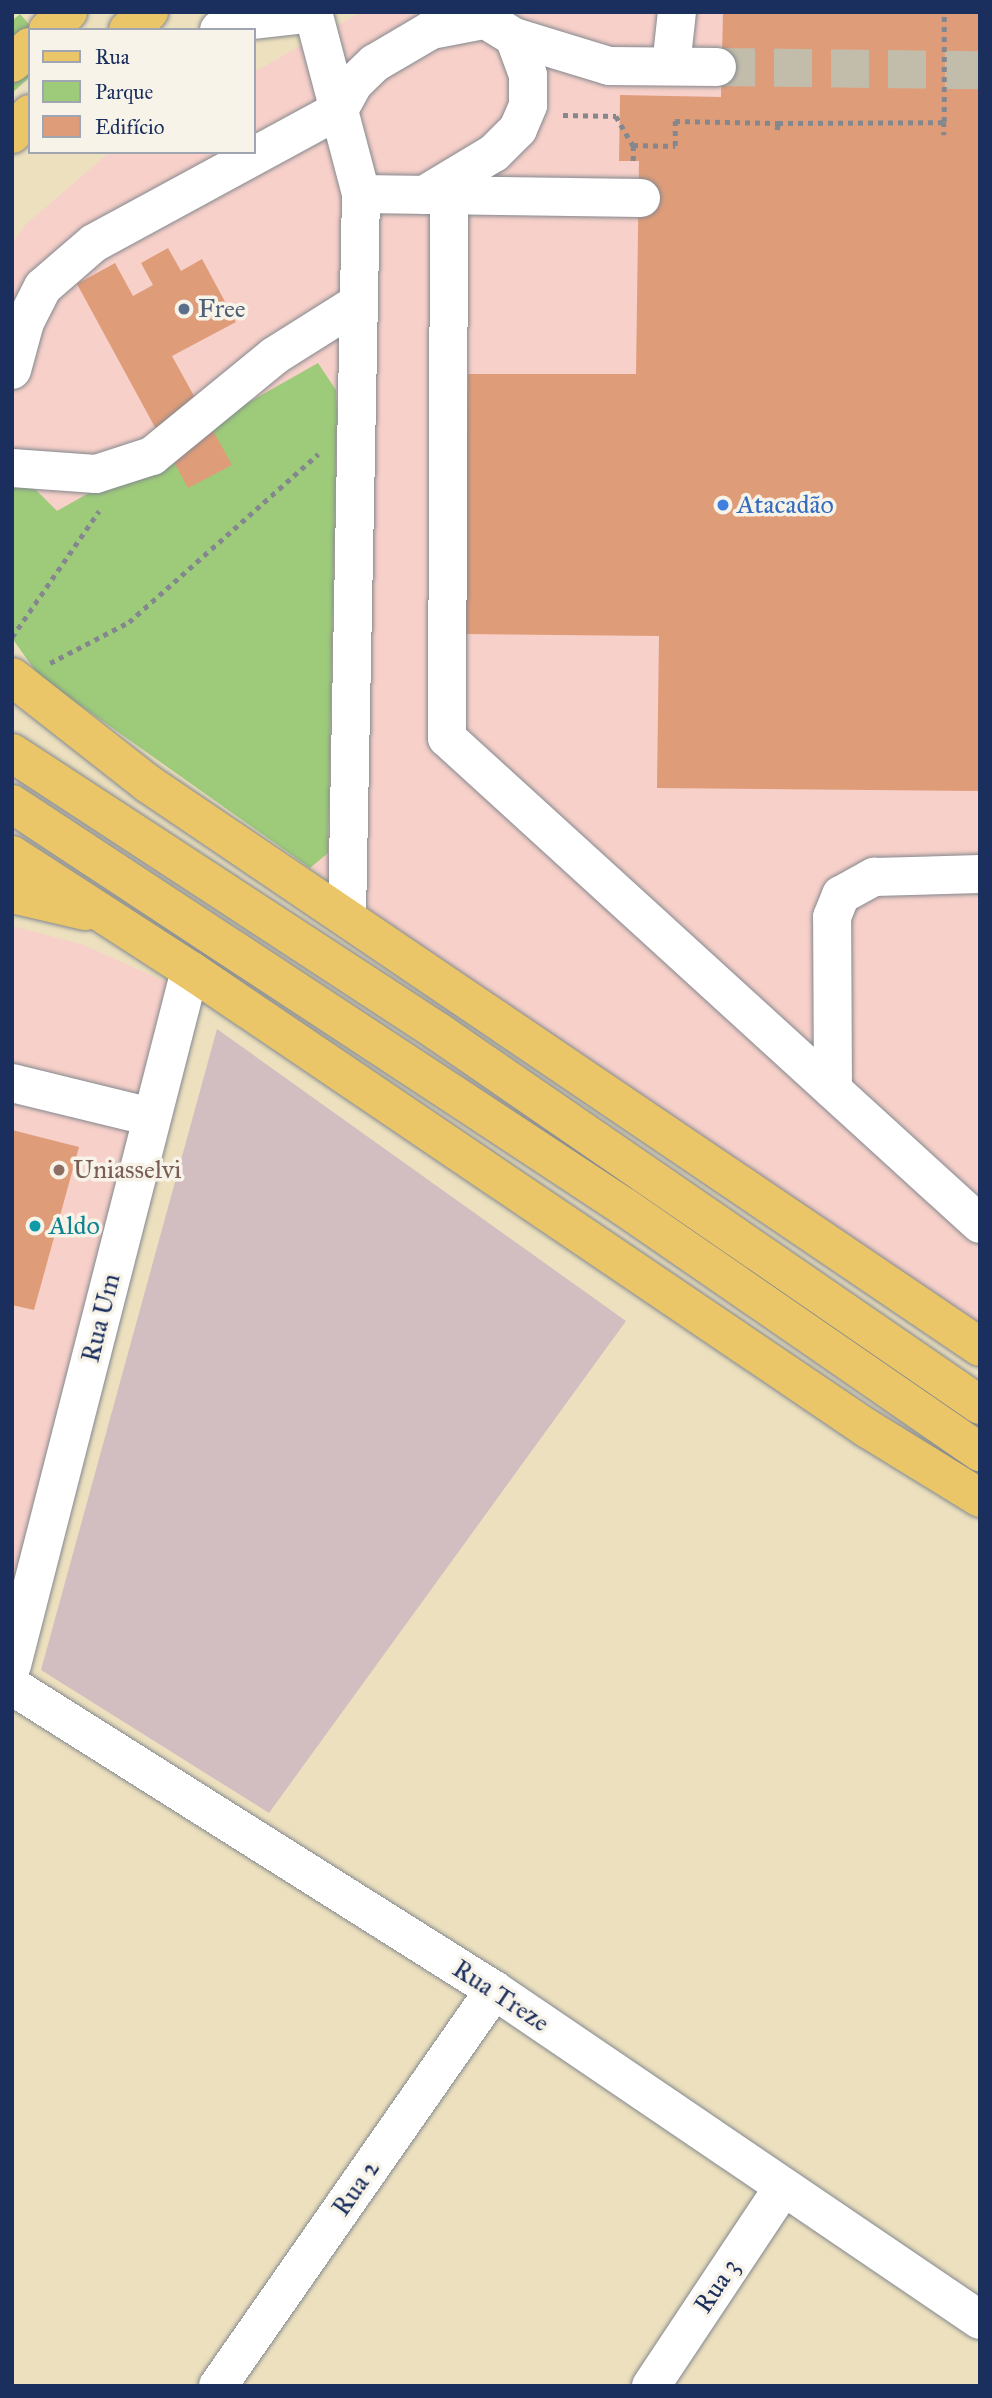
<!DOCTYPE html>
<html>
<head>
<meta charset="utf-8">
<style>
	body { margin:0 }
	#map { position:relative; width:992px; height:2398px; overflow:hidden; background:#ece0be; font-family:"IM FELL Great Primer",serif }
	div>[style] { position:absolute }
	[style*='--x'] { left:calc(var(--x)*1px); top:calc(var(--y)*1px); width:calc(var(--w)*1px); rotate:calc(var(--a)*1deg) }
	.built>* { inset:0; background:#f7d0c9 }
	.industrial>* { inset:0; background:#d2bec1 }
	.green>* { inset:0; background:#9dcb7a }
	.building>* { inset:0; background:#df9c79 }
	.minor-tunnel>* { height:38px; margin-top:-19px; transform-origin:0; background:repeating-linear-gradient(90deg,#c2bdab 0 38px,transparent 0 57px) }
	.path>* { height:4.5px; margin-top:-2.25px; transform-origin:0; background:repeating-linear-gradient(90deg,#84888e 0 5px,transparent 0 10px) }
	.roads { filter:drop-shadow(0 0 2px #84888e) drop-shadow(0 0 2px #84888e) }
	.minor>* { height:38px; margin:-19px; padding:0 19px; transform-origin:19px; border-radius:19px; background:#fff }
	.major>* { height:38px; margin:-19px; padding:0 19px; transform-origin:19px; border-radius:19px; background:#eac669 }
	.highway>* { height:38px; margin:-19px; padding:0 19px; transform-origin:19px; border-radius:19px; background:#eac669 }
	.dots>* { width:19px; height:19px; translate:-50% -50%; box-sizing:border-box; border:4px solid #f7f3e8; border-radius:50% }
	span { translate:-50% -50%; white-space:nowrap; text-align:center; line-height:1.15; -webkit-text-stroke:7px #f7f3e8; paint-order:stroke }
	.service-label { font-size:26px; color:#4e5e75 }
	.left { translate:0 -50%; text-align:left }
	.shop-label { font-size:26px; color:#366cbe }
	.education-label { font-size:26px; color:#785e54 }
	.culture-label { font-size:26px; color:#0d838f }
	.street-label { font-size:26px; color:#1b2f5e }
	.frame { position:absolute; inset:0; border:14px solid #1b2f5e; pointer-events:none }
	.legend { position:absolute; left:28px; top:28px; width:228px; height:126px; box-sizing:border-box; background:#f7f3e8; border:2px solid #9fa5b1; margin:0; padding:9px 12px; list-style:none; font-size:21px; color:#1b2f5e }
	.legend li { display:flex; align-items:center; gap:14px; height:35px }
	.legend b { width:35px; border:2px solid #9fa5b1 }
</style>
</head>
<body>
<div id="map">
	<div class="built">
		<div style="clip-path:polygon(361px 12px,980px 12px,980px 1340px,39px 676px,12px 638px,12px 244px,26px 224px,110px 152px,254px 152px,254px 72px)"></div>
		<div style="clip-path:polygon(12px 926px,81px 944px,171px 984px,12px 1601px)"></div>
	</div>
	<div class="industrial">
		<div style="clip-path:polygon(217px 1029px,626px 1321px,269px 1813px,41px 1670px)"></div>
	</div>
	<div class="green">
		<div style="clip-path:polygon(20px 14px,34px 30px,30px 30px,30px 77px,12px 93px,12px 21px)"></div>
		<div style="clip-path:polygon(318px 363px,336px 390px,337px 411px,328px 853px,310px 868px,39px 676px,12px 638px,12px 480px,36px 490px,57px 511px)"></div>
	</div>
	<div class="building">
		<div style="clip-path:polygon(723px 12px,980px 12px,980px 791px,657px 788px,659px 636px,464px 634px,468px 374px,636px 374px,639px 161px,619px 161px,620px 95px,721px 97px)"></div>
		<div style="clip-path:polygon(168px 248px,181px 271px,202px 259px,236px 322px,172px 356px,232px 465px,188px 488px,77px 284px,115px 263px,133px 296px,153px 285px,141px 263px)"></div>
		<div style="clip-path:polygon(12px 1130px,79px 1147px,34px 1310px,12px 1305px)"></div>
	</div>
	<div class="minor-tunnel">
		<div style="--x:717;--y:67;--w:263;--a:0.7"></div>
	</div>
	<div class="path">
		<div style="--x:563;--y:115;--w:53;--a:1.1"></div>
		<div style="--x:616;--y:116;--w:34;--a:60"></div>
		<div style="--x:944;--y:122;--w:13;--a:90"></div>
		<div style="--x:777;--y:130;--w:7;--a:-82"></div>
		<div style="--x:778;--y:123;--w:166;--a:-0.3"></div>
		<div style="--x:944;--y:122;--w:110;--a:-90"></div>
		<div style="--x:633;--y:161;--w:16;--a:-90"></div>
		<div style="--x:633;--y:145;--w:42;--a:1.4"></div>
		<div style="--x:675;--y:146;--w:25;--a:-90"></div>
		<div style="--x:675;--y:121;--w:103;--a:1.1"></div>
		<div style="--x:12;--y:637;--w:153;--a:-55.4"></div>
		<div style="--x:50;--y:663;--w:89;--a:-27.4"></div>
		<div style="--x:129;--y:622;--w:253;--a:-41.6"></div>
	</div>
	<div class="roads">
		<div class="minor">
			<div style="--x:313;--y:12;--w:188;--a:75.2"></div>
			<div style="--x:361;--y:194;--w:723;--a:91.11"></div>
			<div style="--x:473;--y:12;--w:48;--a:31.4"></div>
			<div style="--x:514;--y:37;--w:99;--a:17"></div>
			<div style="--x:609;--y:66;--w:108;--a:0.5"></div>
			<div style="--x:219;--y:30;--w:28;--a:-19"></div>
			<div style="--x:245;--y:21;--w:69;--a:-6.6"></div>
			<div style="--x:671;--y:66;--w:54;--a:-83.7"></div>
			<div style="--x:361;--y:194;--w:280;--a:0.8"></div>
			<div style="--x:424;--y:195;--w:82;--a:-31"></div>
			<div style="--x:494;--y:153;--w:34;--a:-45"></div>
			<div style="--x:518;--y:129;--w:26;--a:-67"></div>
			<div style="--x:528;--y:105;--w:30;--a:-90"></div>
			<div style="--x:528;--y:75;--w:40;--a:-110.2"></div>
			<div style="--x:449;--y:196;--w:542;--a:90.21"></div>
			<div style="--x:447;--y:738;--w:721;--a:42.36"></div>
			<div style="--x:12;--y:370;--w:50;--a:-74.8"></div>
			<div style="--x:25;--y:322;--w:39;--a:-63"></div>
			<div style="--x:43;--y:287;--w:67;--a:-40.8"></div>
			<div style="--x:94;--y:243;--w:279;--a:-28.5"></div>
			<div style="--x:339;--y:110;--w:31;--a:-61"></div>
			<div style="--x:354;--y:83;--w:29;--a:-44"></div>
			<div style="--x:375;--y:63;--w:65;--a:-30.5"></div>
			<div style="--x:431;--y:30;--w:53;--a:-10.9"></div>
			<div style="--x:12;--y:468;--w:84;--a:4.1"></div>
			<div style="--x:96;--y:474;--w:59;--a:-17.8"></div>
			<div style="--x:152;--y:456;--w:158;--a:-39.3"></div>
			<div style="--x:274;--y:356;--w:99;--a:-32.2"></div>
			<div style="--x:12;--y:1083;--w:144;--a:13.7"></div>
			<div style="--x:833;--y:1090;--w:173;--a:-90.3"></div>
			<div style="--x:832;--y:917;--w:24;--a:-68"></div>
			<div style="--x:841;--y:895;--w:38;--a:-29"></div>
			<div style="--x:874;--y:877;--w:106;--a:-1.6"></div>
			<div style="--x:12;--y:1665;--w:717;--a:-75.63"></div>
			<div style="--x:12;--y:1686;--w:570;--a:32.24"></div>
			<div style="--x:494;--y:1990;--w:587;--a:34.18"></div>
			<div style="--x:218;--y:2386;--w:483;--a:-55.1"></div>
			<div style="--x:651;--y:2386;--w:239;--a:-56.4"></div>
		</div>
		<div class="major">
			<div style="--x:128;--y:30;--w:28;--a:-41"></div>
			<div style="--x:12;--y:134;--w:27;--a:-48"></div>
			<div style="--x:12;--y:677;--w:172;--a:38.1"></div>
			<div style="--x:147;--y:783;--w:1006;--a:34.1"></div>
			<div style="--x:12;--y:753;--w:508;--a:33.19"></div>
			<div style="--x:437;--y:1031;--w:659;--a:34.56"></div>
			<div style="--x:12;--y:804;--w:731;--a:33.34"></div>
			<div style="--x:623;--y:1206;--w:434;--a:34.6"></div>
			<div style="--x:12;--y:855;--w:212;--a:32.9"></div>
			<div style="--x:190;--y:970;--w:819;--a:34.1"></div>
			<div style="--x:868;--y:1429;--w:132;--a:31.6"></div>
			<div style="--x:12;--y:894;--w:75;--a:13.1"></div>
		</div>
		<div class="highway">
			<div style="--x:48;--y:30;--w:27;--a:-42"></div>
			<div style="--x:12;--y:63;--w:24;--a:-42"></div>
		</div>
	</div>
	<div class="dots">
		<div style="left:184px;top:309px;background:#5c6f8a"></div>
		<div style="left:723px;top:505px;background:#3f7fe0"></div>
		<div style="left:59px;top:1170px;background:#8d6e63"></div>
		<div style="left:35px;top:1226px;background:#0f9aa8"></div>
	</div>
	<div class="service-label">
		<span class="left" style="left:198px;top:309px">Free</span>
	</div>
	<div class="shop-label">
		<span class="left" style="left:737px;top:505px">Atacadão</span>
	</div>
	<div class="education-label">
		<span class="left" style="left:73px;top:1170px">Uniasselvi</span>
	</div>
	<div class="culture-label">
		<span class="left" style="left:49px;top:1226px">Aldo</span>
	</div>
	<div class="street-label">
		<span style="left:101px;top:1318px;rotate:-76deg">Rua Um</span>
		<span style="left:501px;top:1996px;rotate:33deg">Rua Treze</span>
		<span style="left:356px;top:2188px;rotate:-55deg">Rua 2</span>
		<span style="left:717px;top:2286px;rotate:-56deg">Rua 3</span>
	</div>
	<div class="frame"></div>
	<ul class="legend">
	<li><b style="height:9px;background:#eac669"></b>Rua</li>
	<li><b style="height:19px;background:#9dcb7a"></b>Parque</li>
	<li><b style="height:19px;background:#df9c79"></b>Edifício</li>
	</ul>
</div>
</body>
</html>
